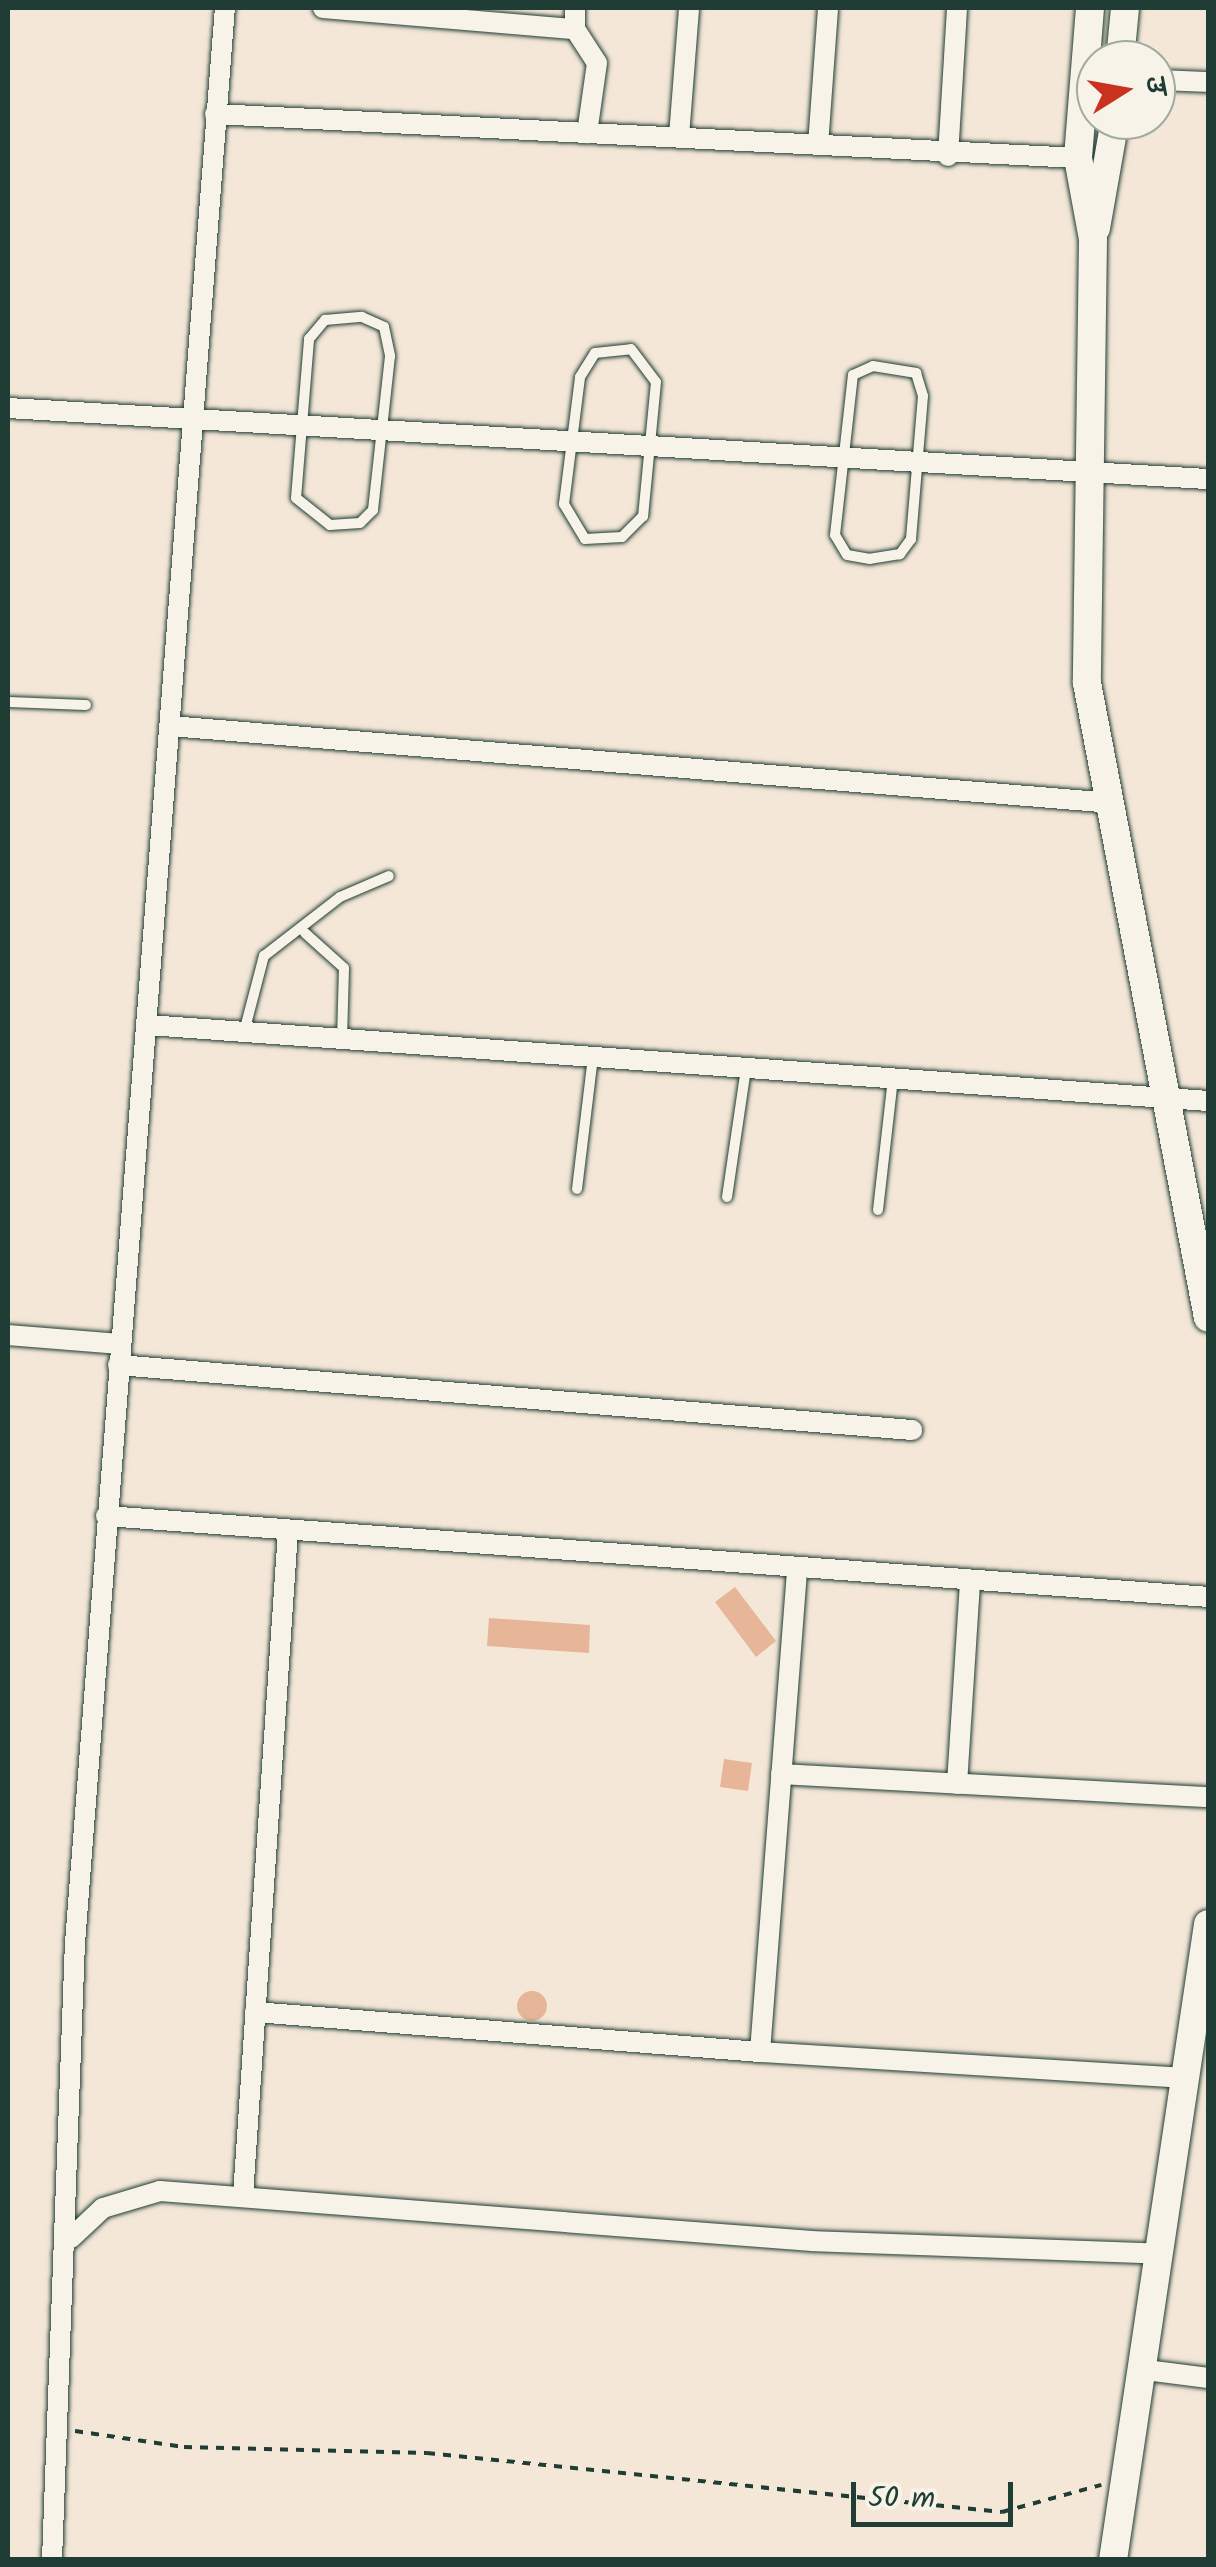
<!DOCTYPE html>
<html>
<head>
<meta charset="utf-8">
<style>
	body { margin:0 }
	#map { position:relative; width:1216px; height:2567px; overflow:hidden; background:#f4e7d8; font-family:Kalam,"Playpen Sans Deva",sans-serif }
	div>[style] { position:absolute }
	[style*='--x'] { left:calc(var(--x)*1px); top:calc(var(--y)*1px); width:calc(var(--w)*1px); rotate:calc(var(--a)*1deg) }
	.building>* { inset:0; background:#e7b698 }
	.round { border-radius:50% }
	.path>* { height:4px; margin-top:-2px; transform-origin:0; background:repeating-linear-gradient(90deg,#1f3d34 0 8px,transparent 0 16px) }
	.roads { filter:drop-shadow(0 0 2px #1f3d34) drop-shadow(0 0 2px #1f3d34) }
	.service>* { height:10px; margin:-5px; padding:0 5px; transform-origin:5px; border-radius:5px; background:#f7f3e8 }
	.minor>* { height:20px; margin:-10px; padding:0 10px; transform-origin:10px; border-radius:10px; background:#f7f3e8 }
	.secondary>* { height:28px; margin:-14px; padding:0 14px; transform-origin:14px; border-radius:14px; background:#f7f3e8 }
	span { translate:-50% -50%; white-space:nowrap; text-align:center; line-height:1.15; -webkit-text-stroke:8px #f7f3e8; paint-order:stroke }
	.frame { position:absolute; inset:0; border:10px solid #1f3d34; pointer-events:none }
	.north { position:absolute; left:1076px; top:40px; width:100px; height:100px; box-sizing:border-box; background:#f7f3e8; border:2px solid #a1aaa0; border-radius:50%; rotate:79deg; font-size:28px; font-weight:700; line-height:40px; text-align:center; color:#1f3d34 }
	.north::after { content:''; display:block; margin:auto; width:35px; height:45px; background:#c8321e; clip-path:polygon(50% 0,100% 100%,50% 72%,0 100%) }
	.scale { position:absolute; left:851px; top:2482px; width:162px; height:45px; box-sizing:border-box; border:5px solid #1f3d34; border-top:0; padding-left:12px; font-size:30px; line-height:35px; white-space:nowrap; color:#1f3d34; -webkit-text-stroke:8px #f7f3e8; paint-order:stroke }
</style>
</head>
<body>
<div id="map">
	<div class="building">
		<div style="clip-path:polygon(735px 1587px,776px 1641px,756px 1657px,715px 1602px)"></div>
		<div style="clip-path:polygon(489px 1618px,590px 1625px,589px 1653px,487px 1646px)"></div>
		<div style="clip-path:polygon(724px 1759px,752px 1763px,748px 1791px,720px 1787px)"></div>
		<div class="round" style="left:517px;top:1991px;width:30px;height:30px"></div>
	</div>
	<div class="path">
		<div style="--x:75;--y:2431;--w:110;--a:8.4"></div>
		<div style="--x:184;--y:2447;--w:243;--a:1.4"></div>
		<div style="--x:427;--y:2453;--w:578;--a:5.86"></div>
		<div style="--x:1002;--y:2512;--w:103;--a:-15.3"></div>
	</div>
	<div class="roads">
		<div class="service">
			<div style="--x:362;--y:317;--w:24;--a:24"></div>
			<div style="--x:384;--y:327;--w:30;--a:78"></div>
			<div style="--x:390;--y:356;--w:155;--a:96.3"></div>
			<div style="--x:373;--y:510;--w:18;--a:135"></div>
			<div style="--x:360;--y:523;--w:30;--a:176"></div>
			<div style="--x:330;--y:525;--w:43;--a:-141.5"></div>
			<div style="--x:296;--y:498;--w:160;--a:-85.3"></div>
			<div style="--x:309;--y:339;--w:25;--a:-50"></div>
			<div style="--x:325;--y:320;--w:37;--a:-5"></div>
			<div style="--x:631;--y:349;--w:41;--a:52.9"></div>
			<div style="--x:656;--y:382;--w:135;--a:95.5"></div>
			<div style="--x:643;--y:516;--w:30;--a:135"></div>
			<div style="--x:622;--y:537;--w:37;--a:177"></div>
			<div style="--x:585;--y:539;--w:41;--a:-121"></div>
			<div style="--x:564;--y:504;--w:128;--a:-82.8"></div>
			<div style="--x:580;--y:377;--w:28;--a:-58"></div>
			<div style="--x:595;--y:353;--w:36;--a:-6"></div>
			<div style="--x:873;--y:366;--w:44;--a:9.2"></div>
			<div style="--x:916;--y:373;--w:24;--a:73"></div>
			<div style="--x:923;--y:396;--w:144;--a:94.8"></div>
			<div style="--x:911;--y:539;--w:19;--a:126"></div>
			<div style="--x:900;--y:554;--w:30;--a:171"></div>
			<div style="--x:870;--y:559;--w:23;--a:-170"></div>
			<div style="--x:847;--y:555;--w:23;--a:-121"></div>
			<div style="--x:835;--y:535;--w:161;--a:-83.6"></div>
			<div style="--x:853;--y:375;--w:22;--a:-24"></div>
			<div style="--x:8;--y:702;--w:78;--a:2.2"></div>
			<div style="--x:305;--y:933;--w:52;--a:41.9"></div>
			<div style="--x:344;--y:968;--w:70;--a:91.6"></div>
			<div style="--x:244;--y:1032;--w:79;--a:-75.3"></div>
			<div style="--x:264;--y:956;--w:96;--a:-37.8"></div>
			<div style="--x:340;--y:897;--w:53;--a:-23.2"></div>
			<div style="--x:577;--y:1189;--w:133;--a:-83.1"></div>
			<div style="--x:727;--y:1197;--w:130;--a:-81.6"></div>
			<div style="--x:878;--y:1210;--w:133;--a:-83.5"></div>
		</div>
		<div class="minor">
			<div style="--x:323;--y:8;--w:253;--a:4.8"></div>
			<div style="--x:575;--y:29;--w:21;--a:-90"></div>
			<div style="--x:575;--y:29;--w:40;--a:57.1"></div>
			<div style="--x:597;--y:63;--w:71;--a:98.1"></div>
			<div style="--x:1156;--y:80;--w:52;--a:2.2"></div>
			<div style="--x:215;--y:114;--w:864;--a:2.92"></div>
			<div style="--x:679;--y:136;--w:128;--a:-85.5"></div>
			<div style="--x:818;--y:145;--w:137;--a:-85.8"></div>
			<div style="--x:948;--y:156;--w:148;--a:-86.5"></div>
			<div style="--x:8;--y:408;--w:1202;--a:3.39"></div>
			<div style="--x:170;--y:726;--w:946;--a:4.67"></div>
			<div style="--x:148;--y:1025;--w:1063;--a:4.1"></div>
			<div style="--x:8;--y:1335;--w:112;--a:4.6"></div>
			<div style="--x:118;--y:1365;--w:797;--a:4.68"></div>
			<div style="--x:106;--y:1516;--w:1105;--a:4.2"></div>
			<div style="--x:781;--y:1774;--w:428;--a:3.1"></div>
			<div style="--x:957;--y:1784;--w:203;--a:-86.3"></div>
			<div style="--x:255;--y:2012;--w:507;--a:4.53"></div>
			<div style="--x:760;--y:2052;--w:483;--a:-85.6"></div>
			<div style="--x:760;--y:2052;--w:429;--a:3.5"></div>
			<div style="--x:243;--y:2196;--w:668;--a:-86.13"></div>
			<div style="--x:71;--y:2238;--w:44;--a:-43.2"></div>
			<div style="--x:103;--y:2208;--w:59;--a:-16.6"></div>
			<div style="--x:160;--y:2191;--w:654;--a:4.39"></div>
			<div style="--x:812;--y:2241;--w:347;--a:2.1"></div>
			<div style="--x:1138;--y:2369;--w:71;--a:7.3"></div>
			<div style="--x:52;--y:2560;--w:617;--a:-87.87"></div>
			<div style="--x:75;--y:1943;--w:1941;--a:-85.57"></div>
		</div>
		<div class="secondary">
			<div style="--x:1090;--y:8;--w:150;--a:94.6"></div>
			<div style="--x:1078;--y:158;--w:82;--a:79.5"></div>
			<div style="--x:1093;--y:239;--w:444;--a:90.8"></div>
			<div style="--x:1087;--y:683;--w:646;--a:79.21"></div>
			<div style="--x:1120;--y:60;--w:52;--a:-84.5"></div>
			<div style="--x:1096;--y:228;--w:110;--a:-80"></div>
			<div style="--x:1113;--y:2560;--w:643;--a:-81.5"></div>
		</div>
	</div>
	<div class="frame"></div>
	<div class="north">उ</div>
	<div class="scale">50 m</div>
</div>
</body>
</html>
